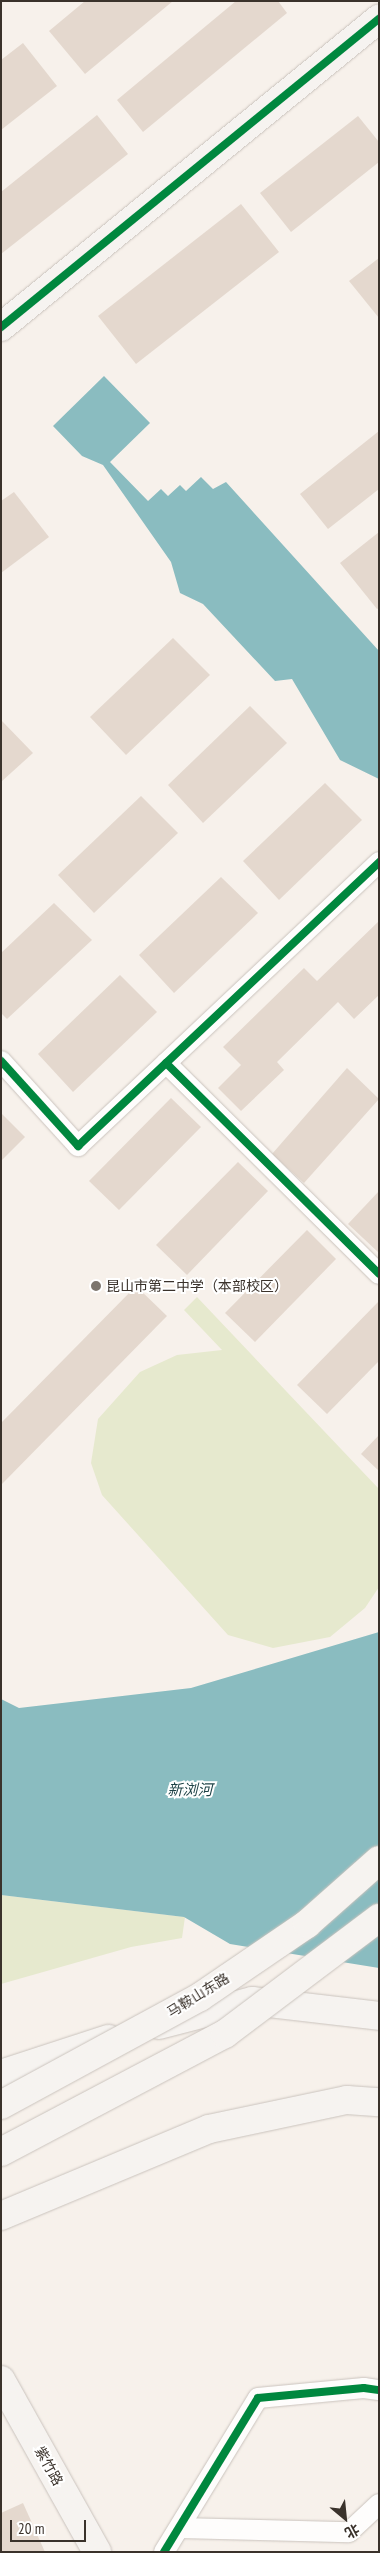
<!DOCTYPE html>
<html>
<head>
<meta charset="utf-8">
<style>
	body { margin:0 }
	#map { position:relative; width:380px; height:2553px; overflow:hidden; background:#f7f1eb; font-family:"PT Sans Narrow","Noto Sans SC",sans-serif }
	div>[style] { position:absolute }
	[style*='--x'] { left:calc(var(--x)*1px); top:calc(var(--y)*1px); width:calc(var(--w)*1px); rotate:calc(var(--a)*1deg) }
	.green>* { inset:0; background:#e6e9ce }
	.water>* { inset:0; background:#8abcc0 }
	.building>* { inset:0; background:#e4d8ce }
	.roads { filter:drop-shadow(0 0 1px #cac3bd) drop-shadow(0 0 1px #cac3bd) }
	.street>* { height:20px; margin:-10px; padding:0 10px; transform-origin:10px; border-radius:10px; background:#fefdfc }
	.secondary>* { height:28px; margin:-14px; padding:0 14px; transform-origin:14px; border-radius:14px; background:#f6f3f0 }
	.bridges { filter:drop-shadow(0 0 1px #cac3bd) drop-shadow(0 0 1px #cac3bd) }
	.secondary-bridge>* { height:28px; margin:-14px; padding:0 14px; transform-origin:14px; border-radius:14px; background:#f6f3f0 }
	.cycleway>* { height:8px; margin:-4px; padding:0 4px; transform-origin:4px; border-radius:4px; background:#00873e }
	.dots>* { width:14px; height:14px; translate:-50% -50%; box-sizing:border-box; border:2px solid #fff; border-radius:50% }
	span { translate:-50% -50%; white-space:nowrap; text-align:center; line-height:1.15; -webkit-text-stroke:4px #fff; paint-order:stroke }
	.poi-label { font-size:14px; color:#3a322b }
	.left { translate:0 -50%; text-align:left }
	.street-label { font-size:14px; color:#3a322b }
	.water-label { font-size:15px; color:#1f4347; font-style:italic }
	.frame { position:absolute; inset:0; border:2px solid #3a322b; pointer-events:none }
	.north { position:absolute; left:320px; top:2493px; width:50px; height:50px; -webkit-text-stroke:4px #fff; paint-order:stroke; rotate:152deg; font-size:14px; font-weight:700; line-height:20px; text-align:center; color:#3a322b }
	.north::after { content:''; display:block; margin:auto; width:18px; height:22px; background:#3a322b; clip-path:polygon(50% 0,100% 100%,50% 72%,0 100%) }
	.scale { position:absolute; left:10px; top:2520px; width:76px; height:22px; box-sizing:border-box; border:2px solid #3a322b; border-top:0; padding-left:6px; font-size:15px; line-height:18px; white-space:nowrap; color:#3a322b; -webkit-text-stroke:4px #fff; paint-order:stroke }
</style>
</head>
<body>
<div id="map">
	<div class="green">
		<div style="clip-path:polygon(197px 1297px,379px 1489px,379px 1587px,365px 1608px,330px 1637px,273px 1648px,228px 1635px,102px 1495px,91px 1463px,98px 1419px,140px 1372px,177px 1355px,222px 1350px,184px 1310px)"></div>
		<div style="clip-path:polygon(1px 1895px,185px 1917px,182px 1938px,131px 1947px,1px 1984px)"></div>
	</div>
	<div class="water">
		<div style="clip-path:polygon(104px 376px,150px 423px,110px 462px,148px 501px,161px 489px,168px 496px,180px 485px,186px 491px,201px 477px,213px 489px,226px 482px,379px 651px,379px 779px,340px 760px,292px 679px,275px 681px,203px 604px,180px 593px,171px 562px,103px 465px,82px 456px,53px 426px)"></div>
		<div style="clip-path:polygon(379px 1632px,379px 1968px,230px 1944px,184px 1917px,1px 1895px,1px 1699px,19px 1708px,191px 1688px)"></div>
	</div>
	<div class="building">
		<div style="clip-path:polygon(85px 1px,173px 1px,85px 74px,49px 31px)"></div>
		<div style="clip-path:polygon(236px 1px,278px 1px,287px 13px,143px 132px,117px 100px)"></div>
		<div style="clip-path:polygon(23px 43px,57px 86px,1px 130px,1px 60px)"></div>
		<div style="clip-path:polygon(97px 115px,128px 154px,1px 254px,1px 192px)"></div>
		<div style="clip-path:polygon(358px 116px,379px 142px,379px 162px,291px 232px,260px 193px)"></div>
		<div style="clip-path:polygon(241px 204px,279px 252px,136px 364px,98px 316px)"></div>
		<div style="clip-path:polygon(379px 258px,379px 318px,349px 281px)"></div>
		<div style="clip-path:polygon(379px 431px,379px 489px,328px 529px,300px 494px)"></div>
		<div style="clip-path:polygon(14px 492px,49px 537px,1px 573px,1px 501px)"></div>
		<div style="clip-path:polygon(379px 532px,379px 608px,377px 609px,340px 563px)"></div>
		<div style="clip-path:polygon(173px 638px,210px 675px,126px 755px,90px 717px)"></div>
		<div style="clip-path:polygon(250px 706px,287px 743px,203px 823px,168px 785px)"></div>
		<div style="clip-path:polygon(1px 720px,33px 753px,1px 782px)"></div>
		<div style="clip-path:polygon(325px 783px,362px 820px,279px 900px,243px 861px)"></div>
		<div style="clip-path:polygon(141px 796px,178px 833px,94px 913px,58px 875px)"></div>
		<div style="clip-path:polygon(221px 877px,258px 913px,174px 993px,139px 955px)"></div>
		<div style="clip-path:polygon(54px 903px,92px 940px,7px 1019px,1px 1013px,1px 953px)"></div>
		<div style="clip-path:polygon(379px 921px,379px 995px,354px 1019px,338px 1002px,277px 1062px,284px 1070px,241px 1111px,218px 1088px,241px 1065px,223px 1047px,304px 968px,317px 981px)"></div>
		<div style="clip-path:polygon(120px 975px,157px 1012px,73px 1092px,38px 1054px)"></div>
		<div style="clip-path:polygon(347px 1068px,379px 1099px,304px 1183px,272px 1154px)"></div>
		<div style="clip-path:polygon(171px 1098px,201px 1127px,119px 1210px,89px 1181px)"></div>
		<div style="clip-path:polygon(1px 1113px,25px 1137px,1px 1161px)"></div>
		<div style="clip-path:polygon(238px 1162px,268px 1191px,187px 1275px,156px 1245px)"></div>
		<div style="clip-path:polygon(379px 1191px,379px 1253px,348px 1224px)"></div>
		<div style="clip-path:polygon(307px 1230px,336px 1259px,255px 1342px,225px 1313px)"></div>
		<div style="clip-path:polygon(136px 1286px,167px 1316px,1px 1485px,1px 1423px)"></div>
		<div style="clip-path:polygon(379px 1301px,379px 1361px,327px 1414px,297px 1385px)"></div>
		<div style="clip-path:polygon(379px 1435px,379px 1471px,361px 1454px)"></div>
		<div style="clip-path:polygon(23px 2503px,45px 2552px,1px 2552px,1px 2513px)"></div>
	</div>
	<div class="roads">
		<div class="street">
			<div style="--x:1;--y:1061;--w:115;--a:47.8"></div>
			<div style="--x:78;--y:1146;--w:414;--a:-43.3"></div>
			<div style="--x:166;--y:1063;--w:300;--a:44.7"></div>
			<div style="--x:180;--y:2528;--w:169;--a:1.4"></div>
			<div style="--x:349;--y:2532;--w:41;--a:-43"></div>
			<div style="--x:164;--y:2552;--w:180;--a:-58.6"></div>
			<div style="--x:258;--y:2398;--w:106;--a:-5.4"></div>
			<div style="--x:364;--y:2388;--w:15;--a:8"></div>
		</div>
		<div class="secondary">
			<div style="--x:1;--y:327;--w:488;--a:-39.2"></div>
			<div style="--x:159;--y:2025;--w:96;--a:-14.5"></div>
			<div style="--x:252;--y:2001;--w:128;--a:6.7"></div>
			<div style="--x:1;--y:2074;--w:113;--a:-18.1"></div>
			<div style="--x:1;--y:2216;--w:225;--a:-22.7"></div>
			<div style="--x:209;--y:2129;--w:141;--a:-11.9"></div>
			<div style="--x:347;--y:2100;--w:32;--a:4"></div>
			<div style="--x:1;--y:2380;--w:197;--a:60.8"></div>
		</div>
	</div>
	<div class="bridges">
		<div class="secondary-bridge">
			<div style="--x:1;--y:2105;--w:226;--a:-28.5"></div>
			<div style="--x:200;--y:1997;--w:130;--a:-34.3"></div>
			<div style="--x:307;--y:1924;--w:96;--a:-41.6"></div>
			<div style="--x:1;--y:2152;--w:253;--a:-27.8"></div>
			<div style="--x:225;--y:2034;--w:193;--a:-37"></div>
		</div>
	</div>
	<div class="cycleway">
		<div style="--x:1;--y:327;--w:488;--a:-39.2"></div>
		<div style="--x:1;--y:1061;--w:115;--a:47.8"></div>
		<div style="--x:78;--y:1146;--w:414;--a:-43.3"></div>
		<div style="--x:166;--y:1063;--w:300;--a:44.7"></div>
		<div style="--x:164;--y:2552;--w:180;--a:-58.6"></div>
		<div style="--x:258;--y:2398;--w:106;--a:-5.4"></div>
		<div style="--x:364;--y:2388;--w:15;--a:8"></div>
	</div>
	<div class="dots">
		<div style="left:96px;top:1286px;background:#7c756e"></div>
	</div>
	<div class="poi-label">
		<span class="left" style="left:106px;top:1286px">昆山市第二中学（本部校区）</span>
	</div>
	<div class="street-label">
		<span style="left:198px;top:1995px;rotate:-32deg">马鞍山东路</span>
		<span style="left:49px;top:2466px;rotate:61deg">紫竹路</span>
	</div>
	<div class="water-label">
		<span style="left:190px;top:1790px">新浏河</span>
	</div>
	<div class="frame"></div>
	<div class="north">北</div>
	<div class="scale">20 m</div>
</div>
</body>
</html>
